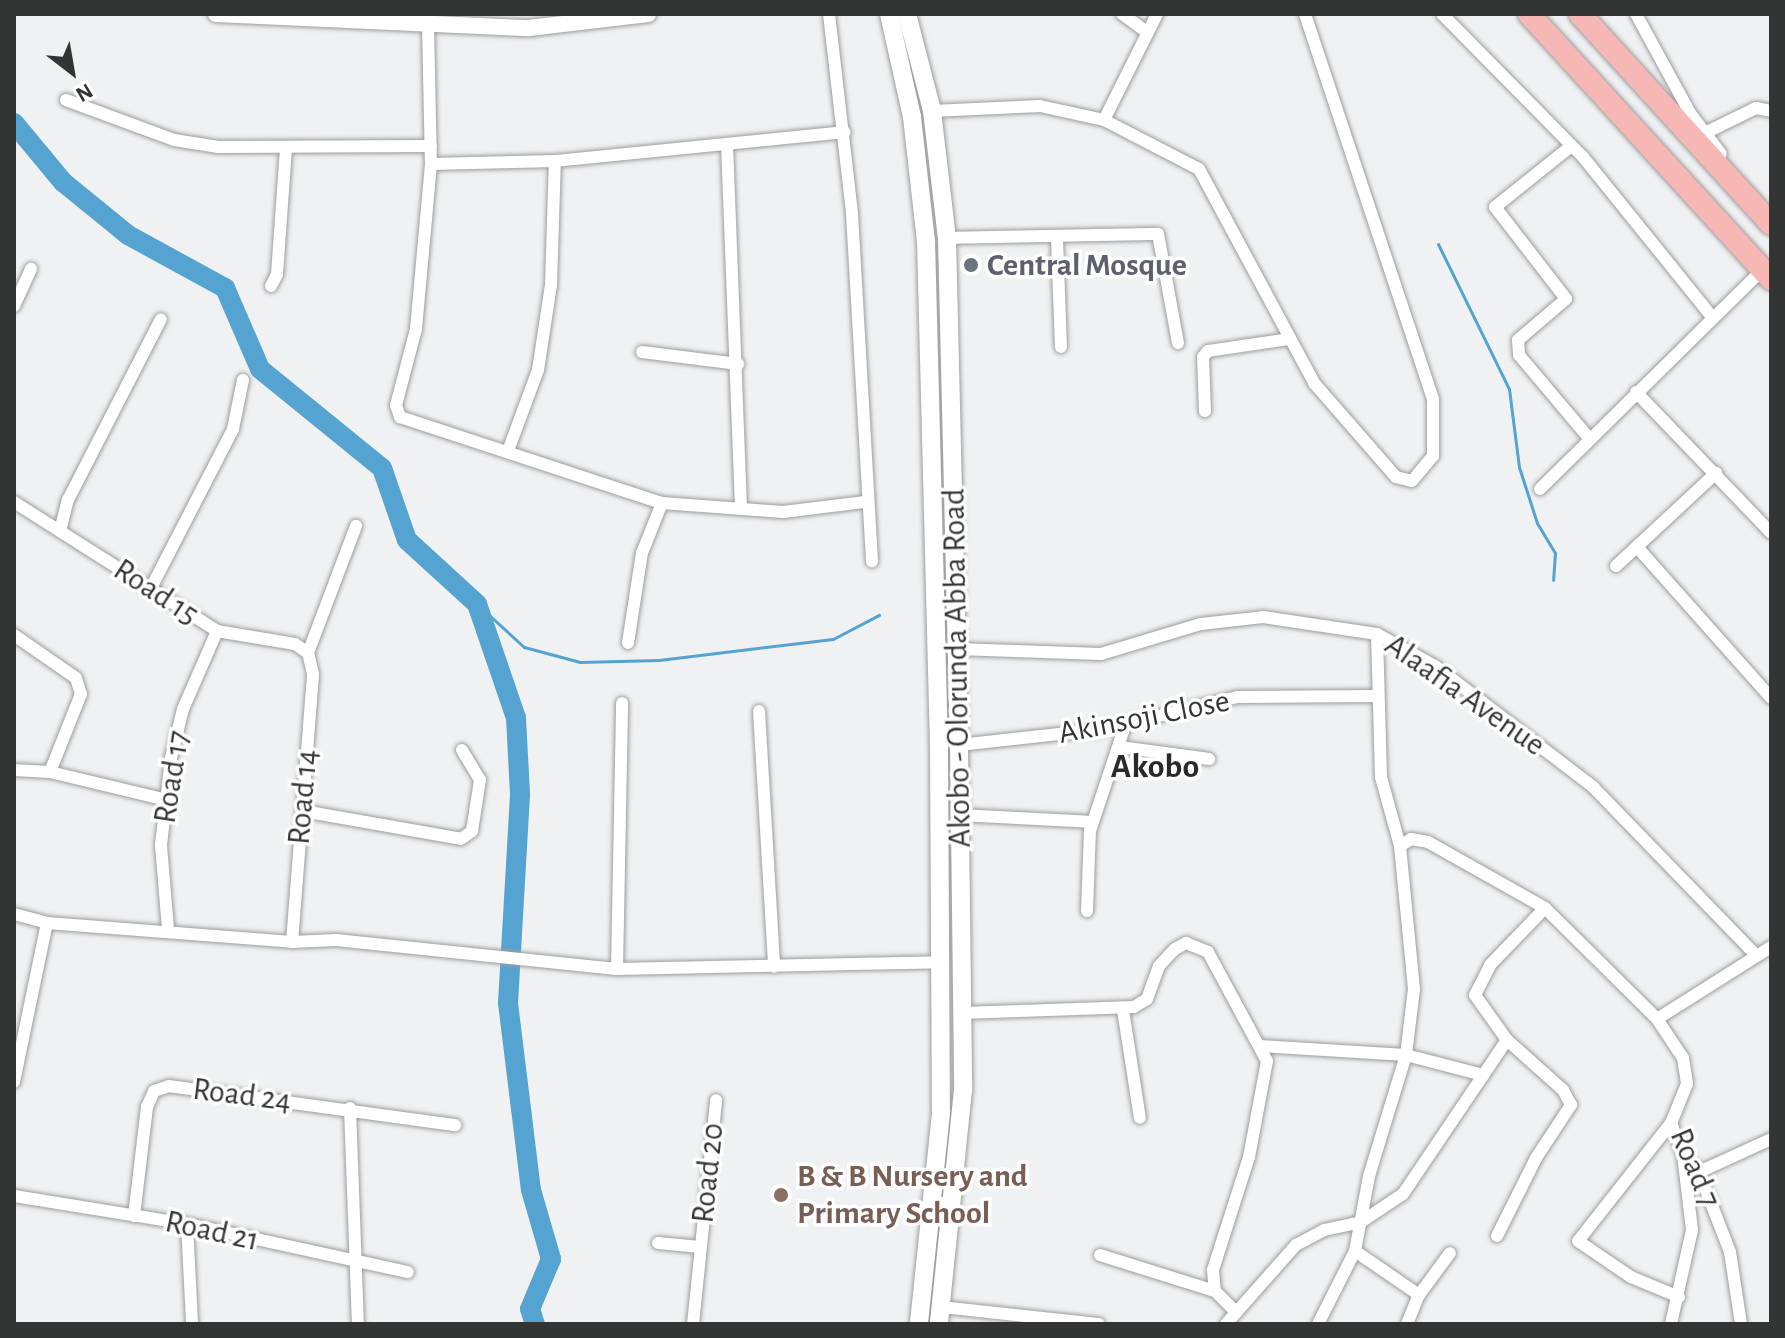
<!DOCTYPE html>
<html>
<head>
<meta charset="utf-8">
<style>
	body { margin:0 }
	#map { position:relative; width:1785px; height:1338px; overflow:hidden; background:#f0f1f2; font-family:"Alegreya Sans",sans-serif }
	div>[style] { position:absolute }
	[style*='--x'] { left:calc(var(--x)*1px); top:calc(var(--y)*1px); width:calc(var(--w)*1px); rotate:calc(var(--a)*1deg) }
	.stream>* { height:3px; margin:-1.5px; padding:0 1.5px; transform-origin:1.5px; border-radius:1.5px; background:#54a3d0 }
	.river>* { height:20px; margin:-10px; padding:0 10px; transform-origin:10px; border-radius:10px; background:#54a3d0 }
	.roads { filter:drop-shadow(0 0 2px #9d9d9f) drop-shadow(0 0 2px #9d9d9f) }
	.minor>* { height:12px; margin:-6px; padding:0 6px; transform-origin:6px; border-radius:6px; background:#fff }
	.tertiary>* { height:16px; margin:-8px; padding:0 8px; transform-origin:8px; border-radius:8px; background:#fff }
	.secondary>* { height:18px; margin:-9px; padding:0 9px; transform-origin:9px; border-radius:9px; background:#fff }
	.motorway>* { height:22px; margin:-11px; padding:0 11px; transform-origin:11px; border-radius:11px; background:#f6b7b5 }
	.dots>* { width:22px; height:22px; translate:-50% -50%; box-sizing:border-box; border:4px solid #fefeff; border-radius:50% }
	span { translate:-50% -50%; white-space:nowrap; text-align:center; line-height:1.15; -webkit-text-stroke:7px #fefeff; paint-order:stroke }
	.worship-label { font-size:32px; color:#5b616d; font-weight:700 }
	.left { translate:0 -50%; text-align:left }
	.street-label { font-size:32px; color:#333434 }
	.education-label { font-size:32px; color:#785e54; font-weight:700 }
	.neighbourhood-label { font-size:34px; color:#2a2a2b; font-weight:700 }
	.frame { position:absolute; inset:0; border:16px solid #333434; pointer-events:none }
	.north { position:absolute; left:32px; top:32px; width:80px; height:80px; -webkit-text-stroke:6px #fefeff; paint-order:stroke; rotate:149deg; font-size:22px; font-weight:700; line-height:32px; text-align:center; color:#333434 }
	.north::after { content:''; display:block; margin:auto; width:28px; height:36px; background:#333434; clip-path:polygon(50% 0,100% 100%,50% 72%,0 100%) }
</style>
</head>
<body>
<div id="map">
	<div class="stream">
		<div style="--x:1438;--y:244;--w:161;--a:63.9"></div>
		<div style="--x:1509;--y:389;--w:79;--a:82.7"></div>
		<div style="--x:1519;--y:467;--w:59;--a:72.2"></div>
		<div style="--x:1537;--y:523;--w:35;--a:59"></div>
		<div style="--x:1555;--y:553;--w:27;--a:94"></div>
		<div style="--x:477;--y:604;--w:64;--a:42.5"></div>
		<div style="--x:524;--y:647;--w:58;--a:15"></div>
		<div style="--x:580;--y:662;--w:79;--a:-1.5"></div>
		<div style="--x:659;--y:660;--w:175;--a:-6.9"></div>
		<div style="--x:833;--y:639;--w:52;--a:-27.6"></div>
	</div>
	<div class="river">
		<div style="--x:14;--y:123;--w:77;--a:50.3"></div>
		<div style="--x:63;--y:182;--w:84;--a:39.2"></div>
		<div style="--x:128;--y:235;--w:111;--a:28.7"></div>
		<div style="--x:225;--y:288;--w:88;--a:66.6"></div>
		<div style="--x:260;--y:369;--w:157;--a:39.1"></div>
		<div style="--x:382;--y:468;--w:76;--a:70.9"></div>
		<div style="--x:407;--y:540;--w:95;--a:42.4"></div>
		<div style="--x:477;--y:604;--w:120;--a:71.1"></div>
		<div style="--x:516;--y:718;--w:77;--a:87"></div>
		<div style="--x:520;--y:795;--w:208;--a:93.3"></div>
		<div style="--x:508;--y:1003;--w:188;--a:83"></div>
		<div style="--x:531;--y:1190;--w:72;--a:73.8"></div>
		<div style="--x:551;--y:1259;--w:54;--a:112.8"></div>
		<div style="--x:530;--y:1309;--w:16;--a:72"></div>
	</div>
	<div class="roads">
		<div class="minor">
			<div style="--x:829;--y:14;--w:201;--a:83.4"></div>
			<div style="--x:852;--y:214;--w:348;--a:86.7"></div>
			<div style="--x:1122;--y:14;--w:27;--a:36"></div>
			<div style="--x:1442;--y:14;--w:201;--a:45.4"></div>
			<div style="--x:1583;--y:157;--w:206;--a:51.1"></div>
			<div style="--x:1636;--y:14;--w:113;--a:61.4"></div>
			<div style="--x:1690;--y:113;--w:51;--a:52.9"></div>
			<div style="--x:428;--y:24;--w:140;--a:88.8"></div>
			<div style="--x:431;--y:164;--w:166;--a:95.2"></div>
			<div style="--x:416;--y:329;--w:79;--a:104.7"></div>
			<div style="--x:396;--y:405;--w:13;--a:72"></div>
			<div style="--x:400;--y:417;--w:276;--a:18.2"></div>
			<div style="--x:662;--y:503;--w:121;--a:4.3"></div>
			<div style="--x:783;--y:512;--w:83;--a:-7"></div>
			<div style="--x:66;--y:100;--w:115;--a:20.3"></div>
			<div style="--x:174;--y:140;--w:45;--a:9"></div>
			<div style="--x:218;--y:147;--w:213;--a:-0.3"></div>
			<div style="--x:932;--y:111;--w:108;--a:-2.7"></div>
			<div style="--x:1040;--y:106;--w:66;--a:12.3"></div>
			<div style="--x:1104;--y:120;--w:107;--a:27.3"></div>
			<div style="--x:1199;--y:169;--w:243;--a:61.7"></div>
			<div style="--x:1314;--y:383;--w:125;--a:48.9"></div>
			<div style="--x:1396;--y:477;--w:16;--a:14"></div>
			<div style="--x:1412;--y:481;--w:33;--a:-50"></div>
			<div style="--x:1433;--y:456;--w:57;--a:-90"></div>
			<div style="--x:1433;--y:399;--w:406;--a:-108.4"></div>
			<div style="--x:1104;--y:120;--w:119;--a:-63.4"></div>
			<div style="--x:1705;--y:133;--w:57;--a:-26.1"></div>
			<div style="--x:1756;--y:108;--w:15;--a:11"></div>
			<div style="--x:727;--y:144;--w:365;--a:87.8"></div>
			<div style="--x:1570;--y:147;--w:96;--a:141.3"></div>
			<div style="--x:1495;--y:207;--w:116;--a:52.3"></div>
			<div style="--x:1566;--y:299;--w:63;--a:139.5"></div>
			<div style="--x:1518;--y:340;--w:15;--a:86"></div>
			<div style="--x:1519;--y:355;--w:109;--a:49.9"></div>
			<div style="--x:431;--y:164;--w:124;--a:-1.4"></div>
			<div style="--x:555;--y:161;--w:291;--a:-5.7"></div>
			<div style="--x:947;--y:238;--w:211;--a:-1.1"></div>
			<div style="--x:1158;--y:234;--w:111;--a:79.6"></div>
			<div style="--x:1057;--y:239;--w:108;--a:87.9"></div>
			<div style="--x:271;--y:286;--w:13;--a:-63"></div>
			<div style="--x:277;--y:274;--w:126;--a:-85.9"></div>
			<div style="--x:14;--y:306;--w:41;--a:-65.3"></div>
			<div style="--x:642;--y:352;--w:97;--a:7.1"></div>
			<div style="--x:1636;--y:392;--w:195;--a:46.2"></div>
			<div style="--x:1205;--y:411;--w:54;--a:-92.1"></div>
			<div style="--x:1203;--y:357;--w:8;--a:-50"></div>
			<div style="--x:1208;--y:351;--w:82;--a:-8.4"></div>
			<div style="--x:508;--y:451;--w:86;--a:-69.7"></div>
			<div style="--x:538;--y:370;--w:86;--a:-81.3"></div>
			<div style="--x:551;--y:285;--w:124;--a:-88.2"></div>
			<div style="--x:1540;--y:489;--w:312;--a:-44.6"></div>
			<div style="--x:14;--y:502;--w:241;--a:32.4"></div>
			<div style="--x:217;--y:631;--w:79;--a:9.5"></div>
			<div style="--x:295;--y:644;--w:16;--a:35"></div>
			<div style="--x:60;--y:531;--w:32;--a:-76"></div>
			<div style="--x:68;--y:500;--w:203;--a:-62.8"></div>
			<div style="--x:1637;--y:547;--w:202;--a:48.4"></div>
			<div style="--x:1616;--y:566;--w:137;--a:-42.9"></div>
			<div style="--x:151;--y:588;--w:179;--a:-62.7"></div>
			<div style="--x:233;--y:429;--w:50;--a:-78.5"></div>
			<div style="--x:14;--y:635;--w:75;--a:34.7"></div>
			<div style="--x:76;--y:678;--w:17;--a:73"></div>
			<div style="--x:81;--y:694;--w:84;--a:111.7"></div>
			<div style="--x:628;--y:643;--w:91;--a:-81.2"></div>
			<div style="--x:642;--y:553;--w:54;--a:-68.2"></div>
			<div style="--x:957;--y:649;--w:144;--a:2"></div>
			<div style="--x:1101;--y:654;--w:104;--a:-16.7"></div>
			<div style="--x:1201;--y:624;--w:62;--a:-6.4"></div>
			<div style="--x:1263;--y:617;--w:115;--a:8.5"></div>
			<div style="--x:1377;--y:634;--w:66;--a:28.9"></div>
			<div style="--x:1435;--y:666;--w:199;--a:37.4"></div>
			<div style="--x:1593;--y:787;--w:233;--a:45.9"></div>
			<div style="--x:308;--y:653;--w:136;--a:-69.3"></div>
			<div style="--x:759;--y:711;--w:256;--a:86.6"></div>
			<div style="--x:959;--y:745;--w:146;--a:-6.3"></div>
			<div style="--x:1104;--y:729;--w:137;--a:-13.5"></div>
			<div style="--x:1237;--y:697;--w:140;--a:-0.4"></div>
			<div style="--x:1120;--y:747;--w:90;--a:7.7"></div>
			<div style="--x:14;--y:770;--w:36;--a:3"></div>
			<div style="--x:50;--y:772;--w:124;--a:13.5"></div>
			<div style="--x:303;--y:811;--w:160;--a:10"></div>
			<div style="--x:461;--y:839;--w:14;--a:-36"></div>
			<div style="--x:472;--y:831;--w:52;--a:-81.1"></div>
			<div style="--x:480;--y:780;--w:35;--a:-121"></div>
			<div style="--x:961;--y:815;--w:132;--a:3"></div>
			<div style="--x:1400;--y:846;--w:13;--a:-32"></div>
			<div style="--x:1411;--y:839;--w:17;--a:10"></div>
			<div style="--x:1428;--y:842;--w:134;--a:29.4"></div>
			<div style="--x:1545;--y:908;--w:158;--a:44.7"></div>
			<div style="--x:1657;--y:1019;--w:47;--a:56.3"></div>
			<div style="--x:1683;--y:1058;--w:26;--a:81"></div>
			<div style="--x:1687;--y:1084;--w:42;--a:112.3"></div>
			<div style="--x:1671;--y:1123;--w:33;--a:69"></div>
			<div style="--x:1683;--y:1154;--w:24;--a:48"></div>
			<div style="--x:1699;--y:1172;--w:86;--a:68.8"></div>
			<div style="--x:1730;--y:1252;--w:73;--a:81.3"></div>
			<div style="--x:1087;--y:911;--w:80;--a:-87.9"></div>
			<div style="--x:1090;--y:831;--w:111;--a:-71.6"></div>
			<div style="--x:14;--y:914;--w:34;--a:15"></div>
			<div style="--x:47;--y:923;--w:246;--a:4.4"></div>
			<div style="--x:292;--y:942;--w:44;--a:-2.6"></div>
			<div style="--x:336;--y:940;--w:282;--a:5.9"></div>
			<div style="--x:617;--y:969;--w:326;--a:-1.2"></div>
			<div style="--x:168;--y:929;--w:84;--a:-94.8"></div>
			<div style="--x:161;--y:845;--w:88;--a:-83.4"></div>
			<div style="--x:171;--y:758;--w:50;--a:-76.2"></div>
			<div style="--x:183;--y:709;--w:85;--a:-66.4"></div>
			<div style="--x:292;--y:942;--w:269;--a:-85.5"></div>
			<div style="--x:313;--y:674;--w:22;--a:-103"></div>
			<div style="--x:617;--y:969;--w:266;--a:-88.9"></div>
			<div style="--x:1123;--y:1010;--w:109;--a:81.1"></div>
			<div style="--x:962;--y:1013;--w:172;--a:-2"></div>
			<div style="--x:1134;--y:1007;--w:15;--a:-32"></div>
			<div style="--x:1147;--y:999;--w:35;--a:-70"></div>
			<div style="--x:1159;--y:966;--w:23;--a:-47"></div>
			<div style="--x:1175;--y:949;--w:13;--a:-29"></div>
			<div style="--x:1186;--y:943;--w:24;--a:22"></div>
			<div style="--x:1208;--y:952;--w:124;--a:61.6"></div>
			<div style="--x:1267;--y:1061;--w:98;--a:100.6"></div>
			<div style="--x:1249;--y:1157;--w:119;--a:107.7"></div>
			<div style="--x:1213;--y:1270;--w:21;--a:85"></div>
			<div style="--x:1215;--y:1291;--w:30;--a:45"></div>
			<div style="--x:1657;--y:1019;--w:135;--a:-32.3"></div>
			<div style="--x:1260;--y:1046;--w:146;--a:3.5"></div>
			<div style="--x:1406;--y:1055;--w:80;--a:14.6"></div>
			<div style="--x:14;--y:1082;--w:162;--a:-78.3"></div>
			<div style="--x:350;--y:1108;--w:216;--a:87.9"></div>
			<div style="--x:1671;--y:1123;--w:150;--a:128.2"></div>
			<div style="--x:1578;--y:1241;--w:64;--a:34.2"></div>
			<div style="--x:1631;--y:1277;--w:52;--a:22.6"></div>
			<div style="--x:1699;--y:1172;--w:79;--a:-24.6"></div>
			<div style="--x:14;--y:1196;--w:175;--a:9.2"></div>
			<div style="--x:187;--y:1224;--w:226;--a:12.3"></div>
			<div style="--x:134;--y:1216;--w:110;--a:-83.2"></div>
			<div style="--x:147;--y:1107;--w:17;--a:-66"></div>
			<div style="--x:154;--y:1091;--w:16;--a:-18"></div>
			<div style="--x:169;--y:1086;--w:289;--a:7.8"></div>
			<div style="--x:187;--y:1224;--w:100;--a:87.1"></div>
			<div style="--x:1497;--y:1236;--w:87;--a:-63.4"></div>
			<div style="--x:1536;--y:1158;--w:64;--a:-56.6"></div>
			<div style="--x:1571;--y:1105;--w:17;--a:-118"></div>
			<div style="--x:1563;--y:1090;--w:75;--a:-138.2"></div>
			<div style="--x:1507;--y:1040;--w:55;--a:-125.4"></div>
			<div style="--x:1475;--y:995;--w:34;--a:-63"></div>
			<div style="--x:1490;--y:965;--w:79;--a:-46"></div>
			<div style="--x:658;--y:1243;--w:42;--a:5.4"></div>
			<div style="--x:1355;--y:1251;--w:78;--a:34.5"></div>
			<div style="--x:1100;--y:1255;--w:121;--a:17.4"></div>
			<div style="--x:942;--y:1307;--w:158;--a:6.2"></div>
			<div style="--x:693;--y:1324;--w:225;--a:-84.1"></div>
			<div style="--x:1226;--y:1324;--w:106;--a:-48.5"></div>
			<div style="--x:1296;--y:1245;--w:32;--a:-28"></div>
			<div style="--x:1324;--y:1230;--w:38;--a:-12"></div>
			<div style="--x:1361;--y:1222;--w:50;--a:-33.7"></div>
			<div style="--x:1403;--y:1194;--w:186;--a:-56"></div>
			<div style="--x:1318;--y:1324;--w:82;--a:-63.1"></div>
			<div style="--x:1355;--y:1251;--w:76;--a:-79.4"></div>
			<div style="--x:1369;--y:1176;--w:127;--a:-73"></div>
			<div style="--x:1406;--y:1055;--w:66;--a:-83.1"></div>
			<div style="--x:1414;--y:989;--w:144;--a:-95.6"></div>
			<div style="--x:1400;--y:846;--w:72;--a:-105.4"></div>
			<div style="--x:1381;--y:777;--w:143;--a:-91.6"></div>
			<div style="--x:1407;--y:1324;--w:31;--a:-68"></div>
			<div style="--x:1419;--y:1295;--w:52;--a:-53.6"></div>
			<div style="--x:1671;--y:1324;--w:96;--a:-77.4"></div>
			<div style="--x:1692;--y:1230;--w:77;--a:-96.8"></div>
		</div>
		<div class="tertiary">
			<div style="--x:216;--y:14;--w:313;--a:2.6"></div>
			<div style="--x:529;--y:28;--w:120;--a:-6.7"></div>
		</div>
		<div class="secondary">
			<div style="--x:889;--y:14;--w:106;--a:77.4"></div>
			<div style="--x:912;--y:117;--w:125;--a:83.6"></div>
			<div style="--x:926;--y:241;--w:507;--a:88.53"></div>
			<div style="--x:939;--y:748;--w:365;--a:89.7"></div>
			<div style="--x:941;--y:1113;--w:212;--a:96"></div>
			<div style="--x:907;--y:14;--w:100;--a:75.5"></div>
			<div style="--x:932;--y:111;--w:128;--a:83.3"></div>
			<div style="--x:947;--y:238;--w:507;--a:88.64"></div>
			<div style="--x:959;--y:745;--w:345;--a:89.3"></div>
			<div style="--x:963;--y:1090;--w:235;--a:95.9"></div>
		</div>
		<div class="motorway">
			<div style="--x:1529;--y:14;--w:359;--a:47.6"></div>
			<div style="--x:1580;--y:14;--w:284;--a:47.7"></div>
		</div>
	</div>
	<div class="dots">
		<div style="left:971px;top:265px;background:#6b7280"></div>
		<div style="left:781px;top:1195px;background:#8d6e63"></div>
	</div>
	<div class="worship-label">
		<span class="left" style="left:987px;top:265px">Central Mosque</span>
	</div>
	<div class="street-label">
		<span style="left:156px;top:592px;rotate:33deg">Road 15</span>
		<span style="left:957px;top:668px;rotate:-91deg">Akobo - Olorunda Abba Road</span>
		<span style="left:1465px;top:695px;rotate:35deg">Alaafia Avenue</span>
		<span style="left:1144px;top:717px;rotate:-11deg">Akinsoji Close</span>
		<span style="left:172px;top:777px;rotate:-81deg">Road 17</span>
		<span style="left:303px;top:797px;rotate:-85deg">Road 14</span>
		<span style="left:242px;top:1095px;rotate:7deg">Road 24</span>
		<span style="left:1695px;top:1168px;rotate:67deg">Road 7</span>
		<span style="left:708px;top:1173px;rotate:-84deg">Road 20</span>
		<span style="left:212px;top:1231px;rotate:12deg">Road 21</span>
	</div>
	<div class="education-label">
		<span class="left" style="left:797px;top:1195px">B &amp; B Nursery and<br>Primary School</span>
	</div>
	<div class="neighbourhood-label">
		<span style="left:1155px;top:768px">Akobo</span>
	</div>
	<div class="frame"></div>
	<div class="north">N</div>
</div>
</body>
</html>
